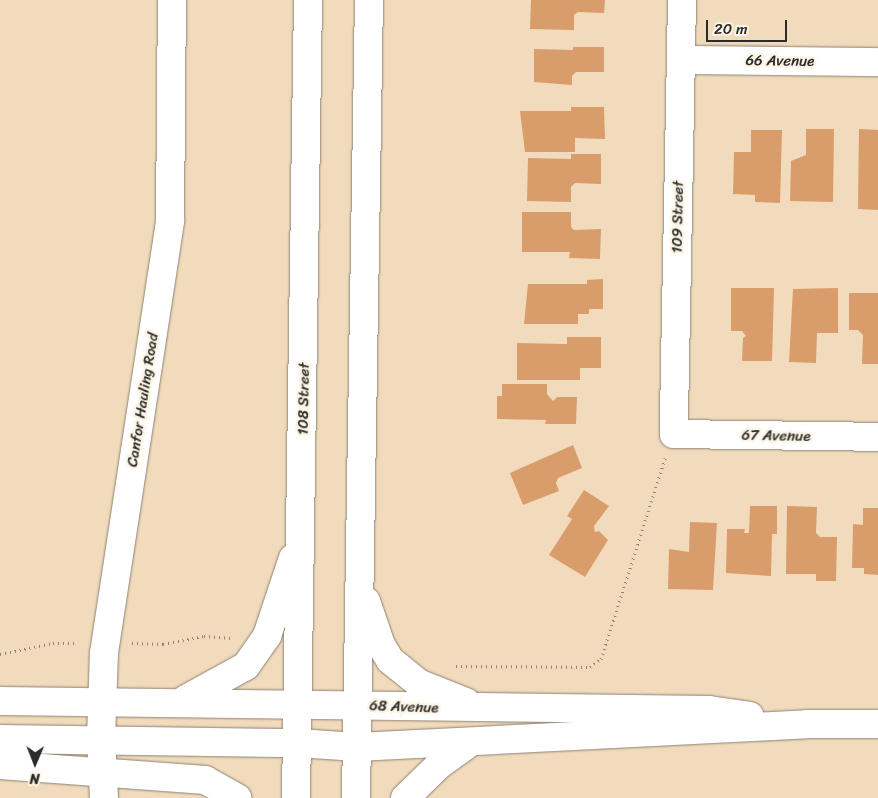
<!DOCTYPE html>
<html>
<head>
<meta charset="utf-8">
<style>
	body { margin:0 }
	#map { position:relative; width:878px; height:798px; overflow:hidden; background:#f1dbbc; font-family:Sriracha,sans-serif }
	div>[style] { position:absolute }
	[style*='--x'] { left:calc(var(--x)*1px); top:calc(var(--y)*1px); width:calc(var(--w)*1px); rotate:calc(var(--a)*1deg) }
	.building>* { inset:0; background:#d89d6a }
	.path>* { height:3px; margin-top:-1.5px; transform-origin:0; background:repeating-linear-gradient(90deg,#8e8374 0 1px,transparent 0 5px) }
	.roads { filter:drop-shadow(0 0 1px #8e8374) drop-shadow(0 0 1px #8e8374) }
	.minor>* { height:28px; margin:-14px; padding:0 14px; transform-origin:14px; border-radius:14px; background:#fff }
	.major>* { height:28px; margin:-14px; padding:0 14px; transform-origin:14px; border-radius:14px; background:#fff }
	span { translate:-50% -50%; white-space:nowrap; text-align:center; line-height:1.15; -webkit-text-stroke:5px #fcf5e5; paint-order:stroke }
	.street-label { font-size:15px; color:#2b2b2b }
	.north { position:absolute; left:10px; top:738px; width:50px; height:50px; -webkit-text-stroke:4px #fcf5e5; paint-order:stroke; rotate:181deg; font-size:14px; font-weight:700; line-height:20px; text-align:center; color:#2b2b2b }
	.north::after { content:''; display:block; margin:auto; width:18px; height:22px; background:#2b2b2b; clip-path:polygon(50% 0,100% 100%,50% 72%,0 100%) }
	.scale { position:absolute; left:706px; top:20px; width:81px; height:22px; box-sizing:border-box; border:2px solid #2b2b2b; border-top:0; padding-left:6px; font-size:15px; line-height:18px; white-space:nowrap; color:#2b2b2b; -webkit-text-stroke:4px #fcf5e5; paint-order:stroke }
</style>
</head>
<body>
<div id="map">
	<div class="building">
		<div style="clip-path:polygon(531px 0,605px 0,604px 13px,578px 12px,574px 15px,574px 30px,530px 29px)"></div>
		<div style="clip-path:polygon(573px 47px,604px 47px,604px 72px,576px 72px,572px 76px,572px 85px,534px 82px,534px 49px,573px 50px)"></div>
		<div style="clip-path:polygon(571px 107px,604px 107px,605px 139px,575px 138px,575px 152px,525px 152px,520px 111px,571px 111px)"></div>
		<div style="clip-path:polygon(806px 129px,834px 129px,833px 202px,790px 201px,791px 161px,806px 155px)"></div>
		<div style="clip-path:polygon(859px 129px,878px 130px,878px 210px,858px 209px)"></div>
		<div style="clip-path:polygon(751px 130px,782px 130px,780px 203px,755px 202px,755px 195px,733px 194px,734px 152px,751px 152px)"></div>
		<div style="clip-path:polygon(571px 154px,601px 154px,601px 184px,575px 183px,571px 187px,571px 202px,527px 201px,528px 158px,571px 159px)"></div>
		<div style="clip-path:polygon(522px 212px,571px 212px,571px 227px,574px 230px,601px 229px,600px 259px,569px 258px,570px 252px,522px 252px)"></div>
		<div style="clip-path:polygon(603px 279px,603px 309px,589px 309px,589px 314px,578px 314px,578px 324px,524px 324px,528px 284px,587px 284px,587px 280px)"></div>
		<div style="clip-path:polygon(731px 288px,774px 288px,772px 361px,742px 361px,743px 338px,746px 336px,742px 331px,731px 331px)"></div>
		<div style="clip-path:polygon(838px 288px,838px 333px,817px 333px,816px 363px,789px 362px,793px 289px)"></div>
		<div style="clip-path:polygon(849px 293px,878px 293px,878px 364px,862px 364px,863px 335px,858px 330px,849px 330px)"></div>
		<div style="clip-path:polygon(567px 337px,601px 337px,601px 368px,580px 368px,580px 380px,517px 380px,517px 343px,567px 344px)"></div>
		<div style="clip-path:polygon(502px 384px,547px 384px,547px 394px,553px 401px,557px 397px,577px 397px,576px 424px,545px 424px,546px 420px,497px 419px,497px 396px,502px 396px)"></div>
		<div style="clip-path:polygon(573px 445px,582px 468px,558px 478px,556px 483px,559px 491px,523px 505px,510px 473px)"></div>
		<div style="clip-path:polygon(584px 490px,609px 506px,594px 526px,595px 532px,599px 531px,608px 540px,585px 577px,549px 555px,572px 519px,567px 516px)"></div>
		<div style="clip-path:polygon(750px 506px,777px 506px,777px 534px,772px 534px,771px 576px,726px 573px,727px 529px,745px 529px,744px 533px,749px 533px)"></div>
		<div style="clip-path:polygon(787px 506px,817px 507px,816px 533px,820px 537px,837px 537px,836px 581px,816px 581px,816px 574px,786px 574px)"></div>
		<div style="clip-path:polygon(863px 508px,878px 508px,878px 575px,864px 574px,864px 568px,852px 568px,853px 524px,863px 525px)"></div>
		<div style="clip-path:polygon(690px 522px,717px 523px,713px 590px,668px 589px,669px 549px,689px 552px)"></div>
	</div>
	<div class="path">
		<div style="--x:132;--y:643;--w:31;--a:2"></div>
		<div style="--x:163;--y:644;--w:42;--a:-11"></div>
		<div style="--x:204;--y:636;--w:28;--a:4"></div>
		<div style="--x:0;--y:654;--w:54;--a:-11.7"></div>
		<div style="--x:53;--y:643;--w:25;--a:0"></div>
		<div style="--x:456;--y:666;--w:134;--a:0.4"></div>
		<div style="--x:590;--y:667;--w:14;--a:-36"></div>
		<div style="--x:601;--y:659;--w:211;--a:-72.3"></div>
	</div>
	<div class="roads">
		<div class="minor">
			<div style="--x:682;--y:0;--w:434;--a:91.1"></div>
			<div style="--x:674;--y:434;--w:204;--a:0.8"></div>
			<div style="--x:682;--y:60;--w:196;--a:0.6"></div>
			<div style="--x:104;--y:798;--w:60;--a:-92.9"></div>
			<div style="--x:101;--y:738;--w:85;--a:-88"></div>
			<div style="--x:104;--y:653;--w:438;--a:-81.3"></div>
			<div style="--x:170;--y:220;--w:220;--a:-89.5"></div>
		</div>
		<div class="major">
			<div style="--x:366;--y:601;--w:46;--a:71.2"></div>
			<div style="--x:381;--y:645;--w:17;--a:59"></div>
			<div style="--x:390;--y:660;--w:36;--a:39"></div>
			<div style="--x:418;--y:683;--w:52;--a:21.6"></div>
			<div style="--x:186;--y:699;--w:68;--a:-28.8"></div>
			<div style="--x:246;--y:666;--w:37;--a:-55"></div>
			<div style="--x:267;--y:636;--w:82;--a:-71.6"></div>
			<div style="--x:0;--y:701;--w:709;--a:0.73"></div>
			<div style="--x:709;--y:710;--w:41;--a:8.3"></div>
			<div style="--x:0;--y:739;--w:298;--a:0.8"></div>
			<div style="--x:298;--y:743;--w:59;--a:3.9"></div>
			<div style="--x:357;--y:747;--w:451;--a:-2.9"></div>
			<div style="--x:807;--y:724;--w:71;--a:0"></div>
			<div style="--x:0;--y:765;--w:206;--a:4.2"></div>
			<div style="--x:205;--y:780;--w:37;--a:29"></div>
			<div style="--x:296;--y:798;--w:798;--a:-89.14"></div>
			<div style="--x:356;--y:798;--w:798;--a:-89.07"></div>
			<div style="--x:405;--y:798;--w:47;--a:-44.1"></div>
			<div style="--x:439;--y:765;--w:36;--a:-36"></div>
		</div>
	</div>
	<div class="street-label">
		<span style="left:780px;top:61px;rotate:1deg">66 Avenue</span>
		<span style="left:678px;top:217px;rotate:-89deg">109 Street</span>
		<span style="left:304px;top:399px;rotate:-89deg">108 Street</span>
		<span style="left:143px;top:400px;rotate:-81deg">Canfor Hauling Road</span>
		<span style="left:776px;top:436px;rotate:1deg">67 Avenue</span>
		<span style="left:404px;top:707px;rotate:2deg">68 Avenue</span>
	</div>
	<div class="north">N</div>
	<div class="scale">20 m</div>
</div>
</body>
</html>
